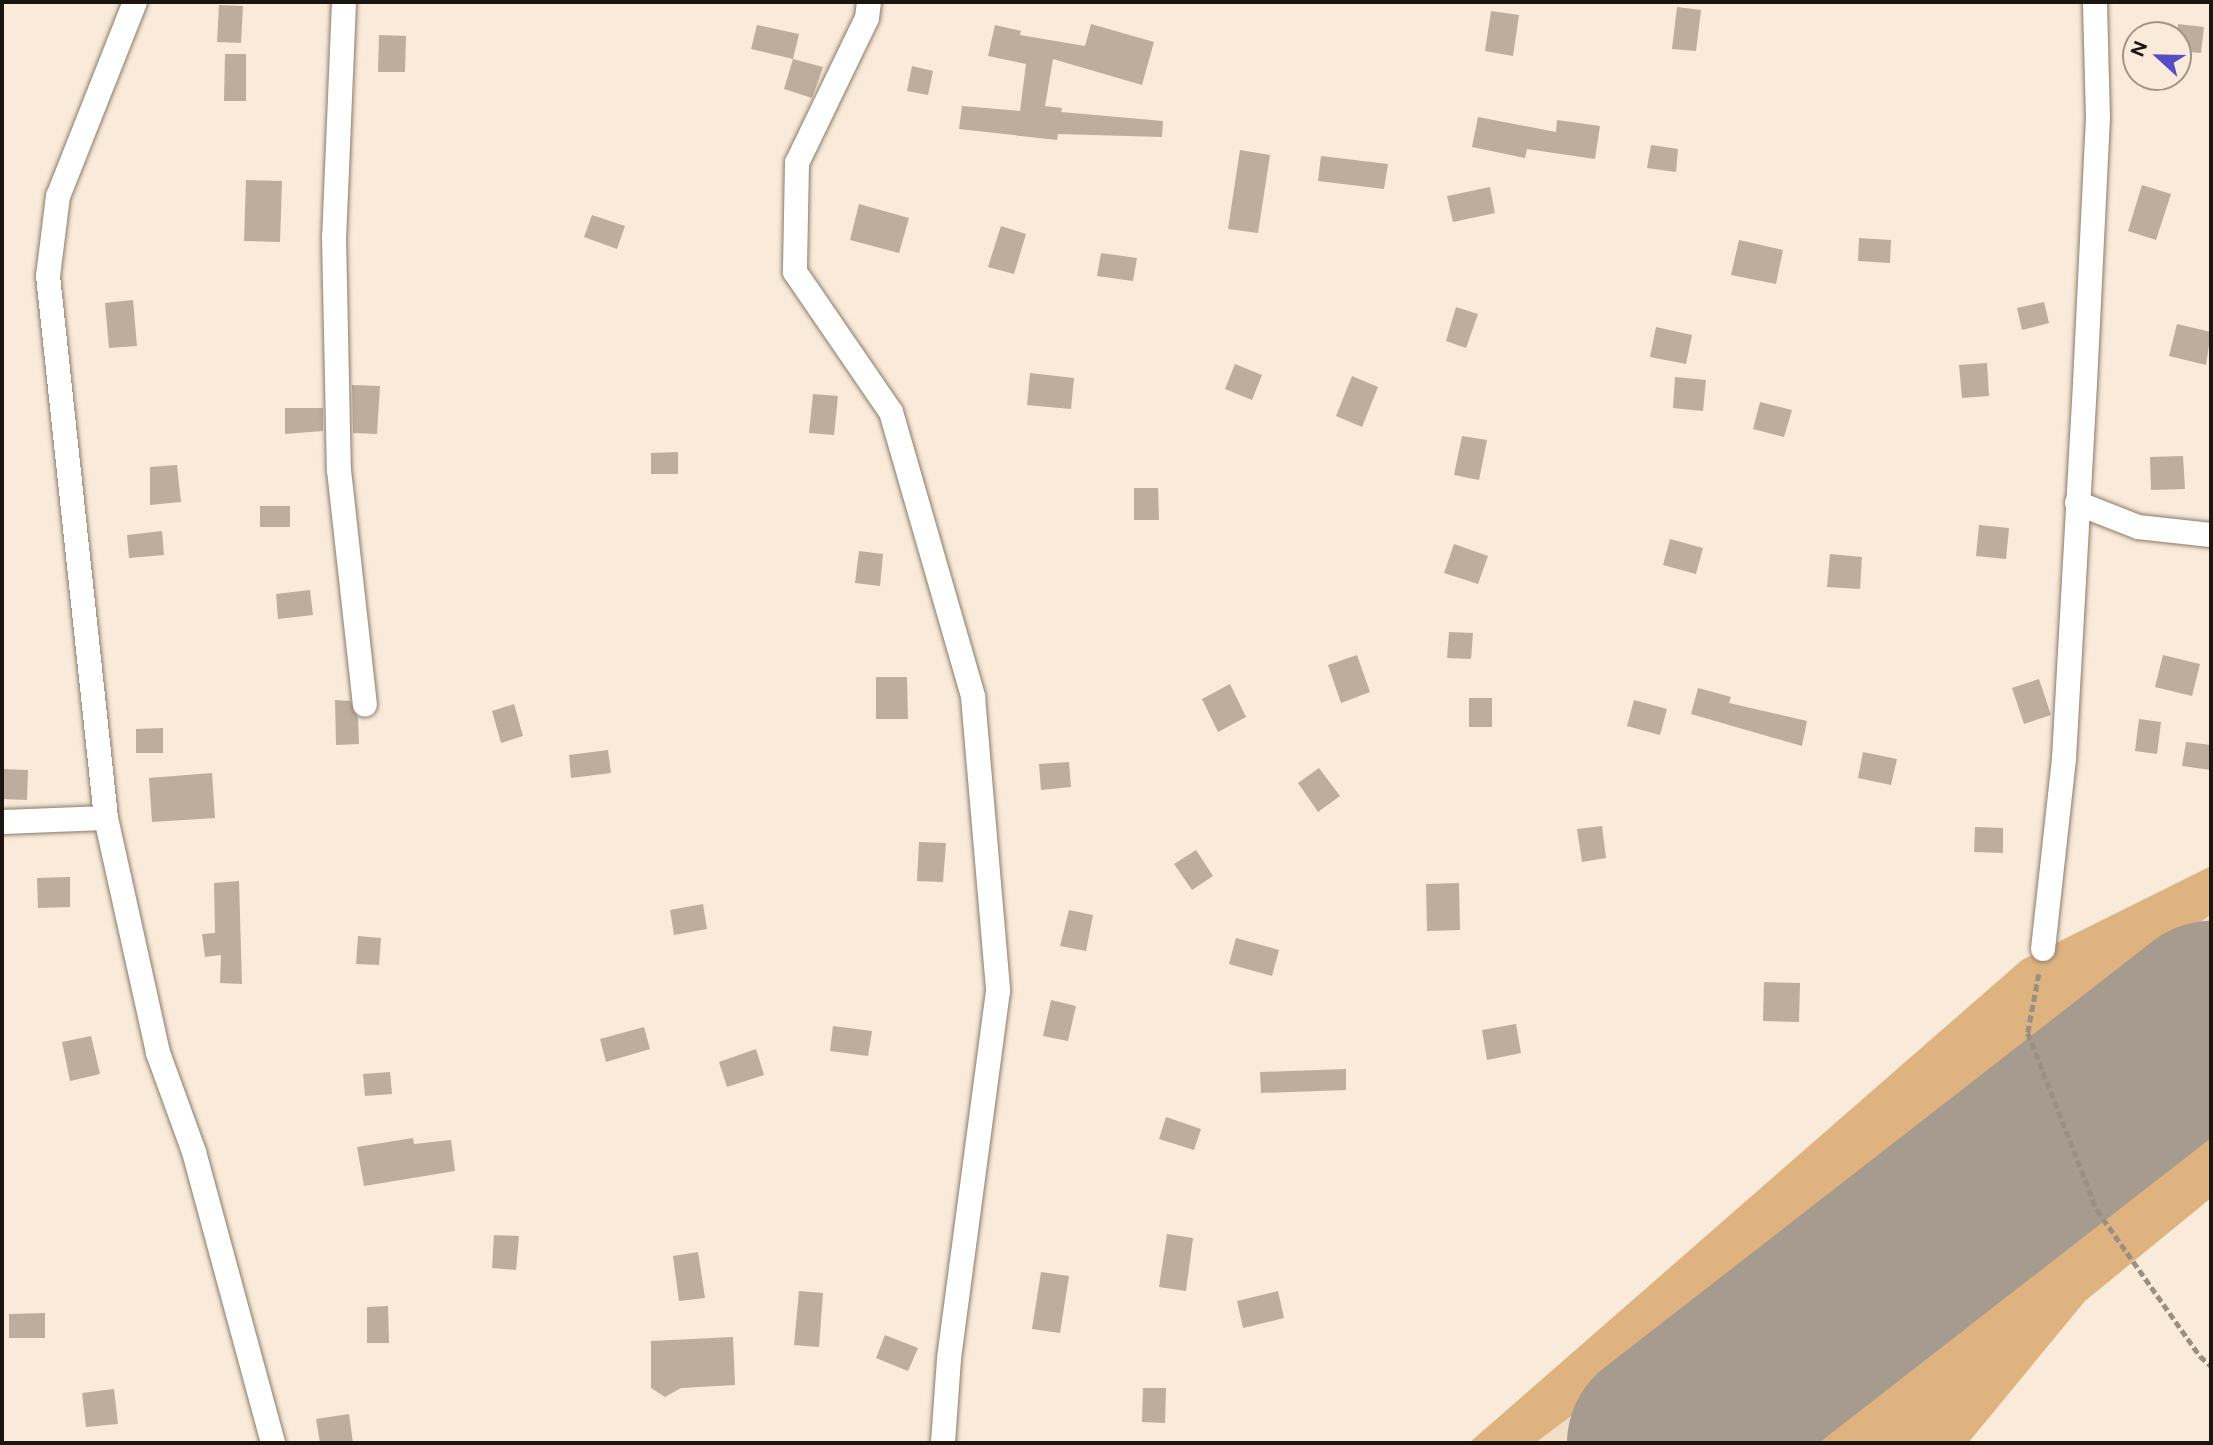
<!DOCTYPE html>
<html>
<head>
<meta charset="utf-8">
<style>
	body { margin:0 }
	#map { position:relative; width:2213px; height:1445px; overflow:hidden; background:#f9ead9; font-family:Figtree,sans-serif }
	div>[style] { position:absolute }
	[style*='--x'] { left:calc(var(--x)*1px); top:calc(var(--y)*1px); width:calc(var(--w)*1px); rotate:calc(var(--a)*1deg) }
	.built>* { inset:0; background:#f2ddc6 }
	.green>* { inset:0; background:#deb37f }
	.runway>* { height:191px; margin:-95.5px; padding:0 95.5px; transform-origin:95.5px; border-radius:95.5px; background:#a69b8e }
	.building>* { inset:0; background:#bcad9d }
	.path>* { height:4.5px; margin-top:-2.25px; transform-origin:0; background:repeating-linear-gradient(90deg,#9a8f83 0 7px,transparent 0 10.5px) }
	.roads { filter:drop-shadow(0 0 2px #897c6c) drop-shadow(0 0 2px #897c6c) }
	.minor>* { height:24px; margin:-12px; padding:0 12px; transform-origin:12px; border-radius:12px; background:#fff }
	span { translate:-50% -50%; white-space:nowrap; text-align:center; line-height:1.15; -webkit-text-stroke:7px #f9ead9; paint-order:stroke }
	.frame { position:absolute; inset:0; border:4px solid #1a150f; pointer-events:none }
	.north { position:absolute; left:2122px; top:21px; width:70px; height:70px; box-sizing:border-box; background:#f9ead9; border:2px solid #a09588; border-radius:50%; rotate:292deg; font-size:19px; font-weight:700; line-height:28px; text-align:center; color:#1a150f }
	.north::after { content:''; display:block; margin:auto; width:24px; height:32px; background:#574ec6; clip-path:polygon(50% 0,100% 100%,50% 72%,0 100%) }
</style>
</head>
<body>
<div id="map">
	<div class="built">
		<div style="clip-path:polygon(2211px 914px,2211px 1091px,2066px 1206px,1759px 1443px,1535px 1443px)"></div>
	</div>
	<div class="green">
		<div style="clip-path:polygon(2211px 866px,2211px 914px,1579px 1410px,1535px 1443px,1469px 1443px,2022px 960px)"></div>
		<div style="clip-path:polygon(2211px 1091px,2211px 1198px,2085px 1301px,1968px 1443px,1759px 1443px)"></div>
	</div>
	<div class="runway">
		<div style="--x:1662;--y:1443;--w:696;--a:-37.87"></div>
	</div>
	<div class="building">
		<div style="clip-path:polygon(219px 5px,243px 6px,241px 43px,217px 42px)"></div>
		<div style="clip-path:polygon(1677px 7px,1701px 10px,1696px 51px,1672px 49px)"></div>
		<div style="clip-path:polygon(1491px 11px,1519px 15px,1513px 56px,1485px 51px)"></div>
		<div style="clip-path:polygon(1091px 24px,1154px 42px,1142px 85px,1053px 59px,1045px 106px,1062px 108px,1061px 112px,1163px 121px,1162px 137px,1058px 134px,1057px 140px,959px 129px,962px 106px,1020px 111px,1026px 64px,988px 56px,995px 25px,1021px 31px,1020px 35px,1085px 46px)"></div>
		<div style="clip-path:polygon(2178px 24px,2204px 27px,2201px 53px,2178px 51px)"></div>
		<div style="clip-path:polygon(757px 25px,799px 34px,793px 59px,751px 49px)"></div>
		<div style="clip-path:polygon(379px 35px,406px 36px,405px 72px,378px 72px)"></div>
		<div style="clip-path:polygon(225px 54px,246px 54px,246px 101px,224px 101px)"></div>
		<div style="clip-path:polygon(793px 59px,823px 67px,812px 98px,784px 89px)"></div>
		<div style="clip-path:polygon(912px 66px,933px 71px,928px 95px,907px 91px)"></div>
		<div style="clip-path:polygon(1478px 117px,1556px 132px,1557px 120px,1600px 126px,1595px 159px,1527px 149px,1525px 158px,1472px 147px)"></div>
		<div style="clip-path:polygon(1651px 145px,1678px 149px,1676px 172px,1647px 168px)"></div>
		<div style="clip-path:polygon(1240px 150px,1270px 155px,1258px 233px,1228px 229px)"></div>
		<div style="clip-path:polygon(1321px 156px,1388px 164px,1384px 189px,1318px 181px)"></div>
		<div style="clip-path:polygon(246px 180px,282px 181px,280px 242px,244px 241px)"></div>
		<div style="clip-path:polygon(2142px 185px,2171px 194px,2156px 240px,2128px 231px)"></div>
		<div style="clip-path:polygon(1490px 187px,1495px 213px,1453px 222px,1447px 196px)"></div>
		<div style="clip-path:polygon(859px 204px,909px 218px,899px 253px,850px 240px)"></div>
		<div style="clip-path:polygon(592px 215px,625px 226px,617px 249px,584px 237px)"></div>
		<div style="clip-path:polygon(1001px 226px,1026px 234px,1014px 274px,988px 267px)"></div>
		<div style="clip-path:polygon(1859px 238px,1891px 240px,1890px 263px,1858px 261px)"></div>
		<div style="clip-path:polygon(1739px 240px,1783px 250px,1776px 284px,1731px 275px)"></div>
		<div style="clip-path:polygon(1101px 253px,1137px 258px,1133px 281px,1097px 276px)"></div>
		<div style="clip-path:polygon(133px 300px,137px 346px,109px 348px,105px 303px)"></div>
		<div style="clip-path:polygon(2044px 302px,2049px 323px,2022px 330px,2017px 308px)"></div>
		<div style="clip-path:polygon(1456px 307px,1478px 314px,1466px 348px,1446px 341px)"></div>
		<div style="clip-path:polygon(2177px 324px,2211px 332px,2206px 365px,2169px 356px)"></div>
		<div style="clip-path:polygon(1656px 327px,1692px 335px,1686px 364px,1650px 357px)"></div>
		<div style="clip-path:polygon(1987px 363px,1989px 396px,1962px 398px,1959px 365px)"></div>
		<div style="clip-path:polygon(1235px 364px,1262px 375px,1252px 400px,1225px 389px)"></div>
		<div style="clip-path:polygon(1030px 373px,1074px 378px,1071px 409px,1027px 405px)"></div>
		<div style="clip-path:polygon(1352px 376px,1378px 387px,1362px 427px,1336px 416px)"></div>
		<div style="clip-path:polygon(1675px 377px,1706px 380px,1703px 411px,1673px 408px)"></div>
		<div style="clip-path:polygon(352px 385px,380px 386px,377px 434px,353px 433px)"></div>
		<div style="clip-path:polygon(813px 394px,838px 396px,834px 435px,809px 433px)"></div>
		<div style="clip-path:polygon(1760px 402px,1792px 410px,1784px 437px,1753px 429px)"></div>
		<div style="clip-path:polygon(285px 408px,323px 408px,323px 431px,285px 434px)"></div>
		<div style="clip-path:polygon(1462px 436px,1487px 440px,1479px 480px,1454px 475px)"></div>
		<div style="clip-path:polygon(678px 452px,678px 474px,651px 474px,651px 453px)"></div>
		<div style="clip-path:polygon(2183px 456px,2185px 489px,2151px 490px,2150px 457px)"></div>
		<div style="clip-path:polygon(177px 465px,181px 502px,150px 505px,150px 467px)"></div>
		<div style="clip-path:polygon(1134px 488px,1158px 488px,1159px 520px,1134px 520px)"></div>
		<div style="clip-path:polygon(260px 506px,290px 506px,290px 527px,260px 527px)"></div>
		<div style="clip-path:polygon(1979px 525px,2009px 528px,2006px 559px,1976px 556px)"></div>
		<div style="clip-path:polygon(162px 531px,164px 555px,129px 558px,127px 535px)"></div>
		<div style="clip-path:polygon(1670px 539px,1703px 548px,1696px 574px,1663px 565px)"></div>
		<div style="clip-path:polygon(1454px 544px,1488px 556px,1478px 584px,1444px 573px)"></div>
		<div style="clip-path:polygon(859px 551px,883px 554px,880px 586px,855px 583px)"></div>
		<div style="clip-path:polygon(1830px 554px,1862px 557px,1860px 589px,1827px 587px)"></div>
		<div style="clip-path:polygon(310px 590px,313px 615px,278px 619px,276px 594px)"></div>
		<div style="clip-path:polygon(1449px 632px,1473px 633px,1471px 659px,1447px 658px)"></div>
		<div style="clip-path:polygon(1357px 655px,1370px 692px,1341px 703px,1328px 665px)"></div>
		<div style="clip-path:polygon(2163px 655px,2200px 664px,2192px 696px,2155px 687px)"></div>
		<div style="clip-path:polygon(876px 677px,907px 677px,908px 719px,876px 719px)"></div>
		<div style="clip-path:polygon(2039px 679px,2051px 715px,2024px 724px,2012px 688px)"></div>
		<div style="clip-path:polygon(1230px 684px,1246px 717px,1218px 732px,1202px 699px)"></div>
		<div style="clip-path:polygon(1698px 688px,1731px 697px,1729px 703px,1807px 721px,1802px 746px,1691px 714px)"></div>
		<div style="clip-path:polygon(1469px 698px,1492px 698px,1492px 727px,1469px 727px)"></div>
		<div style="clip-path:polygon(335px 700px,350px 701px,358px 718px,359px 744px,336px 745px)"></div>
		<div style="clip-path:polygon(1634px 700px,1667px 709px,1660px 735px,1627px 726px)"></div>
		<div style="clip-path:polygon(514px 704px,523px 736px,501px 743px,492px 711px)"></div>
		<div style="clip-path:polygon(2139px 719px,2161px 722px,2157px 754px,2135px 751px)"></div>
		<div style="clip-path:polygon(163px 728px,163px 753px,136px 753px,136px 729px)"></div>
		<div style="clip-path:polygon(2186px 742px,2211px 745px,2211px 770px,2182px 766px)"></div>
		<div style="clip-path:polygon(608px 750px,611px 773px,571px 778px,569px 755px)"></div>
		<div style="clip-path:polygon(1863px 752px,1897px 759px,1891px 785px,1858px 778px)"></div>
		<div style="clip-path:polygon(1069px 762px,1071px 787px,1041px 790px,1039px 764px)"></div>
		<div style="clip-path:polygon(1319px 768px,1340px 796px,1318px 812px,1298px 783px)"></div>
		<div style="clip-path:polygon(2px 769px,28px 770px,27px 800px,2px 799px)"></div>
		<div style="clip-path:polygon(212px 773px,215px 818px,152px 822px,149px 778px)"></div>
		<div style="clip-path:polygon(1602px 826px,1606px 858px,1582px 862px,1577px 829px)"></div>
		<div style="clip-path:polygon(1975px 827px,2003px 828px,2003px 853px,1974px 852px)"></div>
		<div style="clip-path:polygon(919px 842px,946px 843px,943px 882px,917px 881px)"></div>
		<div style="clip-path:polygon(1196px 850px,1213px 876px,1192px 890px,1174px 864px)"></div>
		<div style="clip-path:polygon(70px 877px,70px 907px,38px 908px,37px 878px)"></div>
		<div style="clip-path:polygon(239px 881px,242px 984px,220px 983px,221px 955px,205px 957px,202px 934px,215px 933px,214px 883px)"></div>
		<div style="clip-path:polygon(1459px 883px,1460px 930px,1427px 931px,1426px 884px)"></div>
		<div style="clip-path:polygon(703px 904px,707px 929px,674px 935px,670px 910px)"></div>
		<div style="clip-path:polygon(1069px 910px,1093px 915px,1086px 951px,1060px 946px)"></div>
		<div style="clip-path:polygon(358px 936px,381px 938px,379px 965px,356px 964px)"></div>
		<div style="clip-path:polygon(1236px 938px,1279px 950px,1272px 976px,1229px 964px)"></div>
		<div style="clip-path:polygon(1764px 982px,1800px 983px,1799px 1022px,1763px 1021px)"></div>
		<div style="clip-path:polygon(1051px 1000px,1076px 1006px,1068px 1041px,1043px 1036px)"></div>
		<div style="clip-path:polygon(1516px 1024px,1521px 1053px,1487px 1060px,1482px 1030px)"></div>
		<div style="clip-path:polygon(833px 1026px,872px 1031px,868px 1056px,830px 1051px)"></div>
		<div style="clip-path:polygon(644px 1027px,650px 1049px,606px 1062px,600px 1039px)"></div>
		<div style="clip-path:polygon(91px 1036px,100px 1074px,70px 1081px,62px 1042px)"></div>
		<div style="clip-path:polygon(756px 1049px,764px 1075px,727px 1087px,719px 1062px)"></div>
		<div style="clip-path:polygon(1346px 1069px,1346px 1090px,1261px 1093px,1260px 1072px)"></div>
		<div style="clip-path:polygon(390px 1072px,392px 1094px,365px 1096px,363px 1074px)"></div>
		<div style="clip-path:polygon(1166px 1117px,1201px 1129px,1194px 1150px,1159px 1139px)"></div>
		<div style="clip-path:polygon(413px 1138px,414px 1144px,451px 1140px,455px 1171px,364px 1186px,357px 1147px)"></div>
		<div style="clip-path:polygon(1167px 1234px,1193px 1238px,1186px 1291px,1159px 1287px)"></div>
		<div style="clip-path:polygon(494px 1235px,519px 1236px,516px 1270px,492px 1268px)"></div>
		<div style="clip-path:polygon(698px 1252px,705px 1298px,679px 1301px,673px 1256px)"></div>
		<div style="clip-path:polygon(1041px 1272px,1069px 1276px,1060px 1333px,1032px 1329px)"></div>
		<div style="clip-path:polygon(799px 1291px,823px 1293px,819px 1347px,794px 1345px)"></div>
		<div style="clip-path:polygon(1278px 1291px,1284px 1318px,1243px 1328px,1237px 1301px)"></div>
		<div style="clip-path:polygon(388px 1306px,389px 1343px,367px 1343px,367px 1307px)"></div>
		<div style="clip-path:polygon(45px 1313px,45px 1338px,9px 1338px,9px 1314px)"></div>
		<div style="clip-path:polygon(885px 1335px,918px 1348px,908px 1371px,876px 1358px)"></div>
		<div style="clip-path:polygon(733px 1337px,735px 1385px,681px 1388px,665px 1397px,651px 1388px,651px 1341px)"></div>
		<div style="clip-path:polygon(1143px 1388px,1166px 1388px,1165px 1423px,1142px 1422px)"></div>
		<div style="clip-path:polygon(114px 1389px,118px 1424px,86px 1427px,82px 1393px)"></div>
		<div style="clip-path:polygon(349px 1414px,353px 1443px,320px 1443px,316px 1419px)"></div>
	</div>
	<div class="path">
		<div style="--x:2039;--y:974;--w:60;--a:100.6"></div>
		<div style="--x:2028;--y:1033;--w:190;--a:68.7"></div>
		<div style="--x:2097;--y:1210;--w:179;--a:54.8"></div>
		<div style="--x:2200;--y:1356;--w:15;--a:42"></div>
	</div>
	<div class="roads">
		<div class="minor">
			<div style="--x:135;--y:2;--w:209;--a:111.6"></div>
			<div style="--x:58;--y:196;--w:81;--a:97.1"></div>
			<div style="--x:48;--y:276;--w:545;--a:83.89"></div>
			<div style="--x:106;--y:818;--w:241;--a:77.5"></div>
			<div style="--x:158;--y:1053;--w:105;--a:70"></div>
			<div style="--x:194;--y:1152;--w:302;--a:74.8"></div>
			<div style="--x:344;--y:2;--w:235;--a:92.4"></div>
			<div style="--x:334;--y:237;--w:233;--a:88.8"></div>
			<div style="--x:339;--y:470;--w:236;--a:83.7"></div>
			<div style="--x:869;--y:2;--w:16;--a:97"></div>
			<div style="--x:867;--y:18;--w:161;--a:115.8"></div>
			<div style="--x:797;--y:163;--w:109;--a:91.1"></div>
			<div style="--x:795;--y:272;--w:170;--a:55.6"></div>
			<div style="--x:891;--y:412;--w:297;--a:73.9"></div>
			<div style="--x:973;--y:697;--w:295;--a:85.1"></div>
			<div style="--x:998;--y:991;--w:371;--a:97.6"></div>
			<div style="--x:949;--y:1359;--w:84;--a:94.1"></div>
			<div style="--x:2077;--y:503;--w:66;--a:21.5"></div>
			<div style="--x:2138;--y:527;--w:73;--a:6.3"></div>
			<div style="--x:2;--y:822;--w:104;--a:-2.2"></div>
			<div style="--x:2043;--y:949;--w:191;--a:-83.7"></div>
			<div style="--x:2064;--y:759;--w:377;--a:-86.8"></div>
			<div style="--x:2085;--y:383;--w:264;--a:-87.2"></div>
			<div style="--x:2098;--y:119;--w:117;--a:-91.5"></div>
		</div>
	</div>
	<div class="frame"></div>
	<div class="north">N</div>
</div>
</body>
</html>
